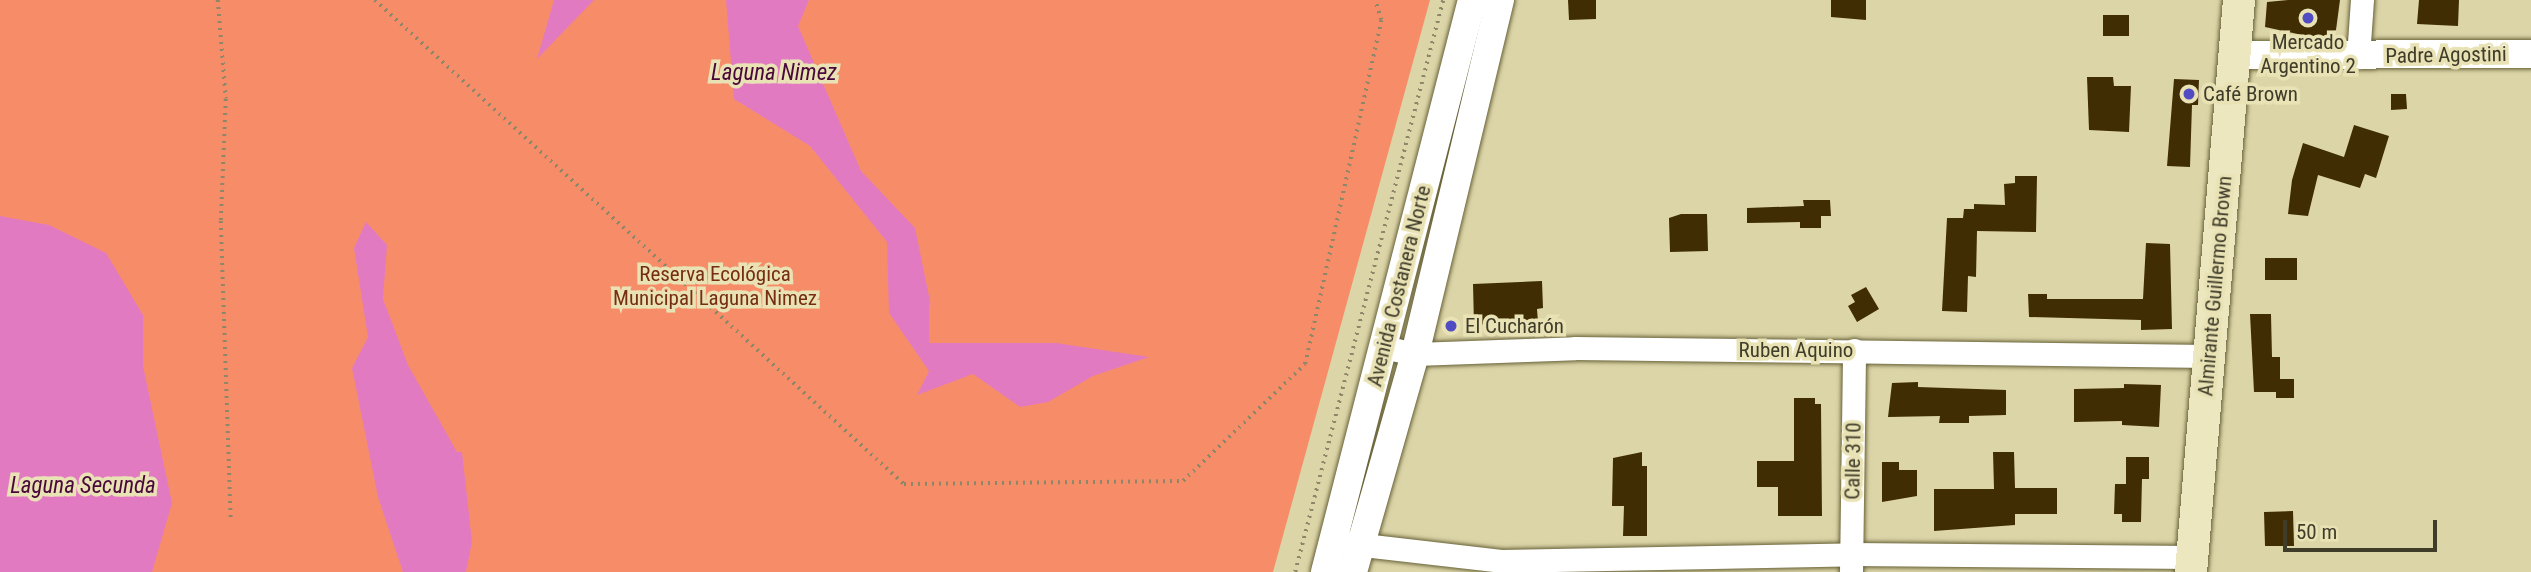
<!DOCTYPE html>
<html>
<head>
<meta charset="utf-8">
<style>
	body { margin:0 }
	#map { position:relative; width:2531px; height:572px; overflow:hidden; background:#dcd5a8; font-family:"Roboto Condensed",sans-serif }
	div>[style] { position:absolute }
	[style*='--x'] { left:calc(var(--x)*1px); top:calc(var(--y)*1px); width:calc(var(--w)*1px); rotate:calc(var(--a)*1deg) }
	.green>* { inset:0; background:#f78d68 }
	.water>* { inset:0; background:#e27ac2 }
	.building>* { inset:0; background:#412d04 }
	.path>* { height:3.5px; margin-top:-1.75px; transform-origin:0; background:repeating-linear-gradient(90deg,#8c8768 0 2px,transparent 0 7px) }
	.roads { filter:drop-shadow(0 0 2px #676138) drop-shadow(0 0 2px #676138) }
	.minor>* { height:23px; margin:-11.5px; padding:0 11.5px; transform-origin:11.5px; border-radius:11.5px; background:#fff }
	.tertiary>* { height:28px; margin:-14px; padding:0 14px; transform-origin:14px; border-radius:14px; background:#fff }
	.secondary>* { height:32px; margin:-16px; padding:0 16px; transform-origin:16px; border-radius:16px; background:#ede7c0 }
	.dots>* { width:19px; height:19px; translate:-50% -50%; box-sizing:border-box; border:4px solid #e9e2b5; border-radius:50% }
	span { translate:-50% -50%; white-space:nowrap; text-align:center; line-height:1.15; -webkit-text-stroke:7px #e9e2b5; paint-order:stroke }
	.poi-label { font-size:21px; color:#3f3c2a }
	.left { translate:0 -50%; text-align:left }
	.street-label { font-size:21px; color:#3f3c2a }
	.park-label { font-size:21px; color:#762d11 }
	.water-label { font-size:23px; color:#49083a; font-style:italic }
	.scale { position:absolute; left:2283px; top:520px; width:154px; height:32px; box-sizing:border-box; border:4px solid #3f3c2a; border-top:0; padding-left:9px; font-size:21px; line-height:24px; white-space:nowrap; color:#3f3c2a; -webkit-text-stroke:5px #e9e2b5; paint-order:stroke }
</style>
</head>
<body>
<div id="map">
	<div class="green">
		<div style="clip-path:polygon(0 0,1430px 0,1273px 572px,0 572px)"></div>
	</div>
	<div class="water">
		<div style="clip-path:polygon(554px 0,594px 0,537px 59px)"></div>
		<div style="clip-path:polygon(726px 0,809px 0,798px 26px,861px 171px,915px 228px,931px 306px,929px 301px,929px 343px,1056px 343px,1149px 357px,1093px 376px,1048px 402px,1020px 407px,973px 374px,917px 395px,929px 371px,889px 313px,887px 242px,810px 146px,734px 99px)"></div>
		<div style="clip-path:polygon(0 216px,49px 225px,106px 253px,143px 315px,143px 366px,172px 503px,152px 572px,0 572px)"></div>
		<div style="clip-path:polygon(366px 222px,387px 245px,383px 299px,408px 365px,457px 452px,462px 452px,472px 542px,466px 572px,403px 572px,378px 497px,352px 368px,368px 337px,354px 248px)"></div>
	</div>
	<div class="building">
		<div style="clip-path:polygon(1568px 0,1596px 0,1596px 19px,1569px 20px)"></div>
		<div style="clip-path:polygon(1831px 0,1866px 0,1866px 20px,1831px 17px)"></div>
		<div style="clip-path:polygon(2288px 0,2340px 0,2336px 30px,2328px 37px,2307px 36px,2265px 27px,2267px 2px)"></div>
		<div style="clip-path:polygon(2419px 0,2459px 0,2458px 26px,2417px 24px)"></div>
		<div style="clip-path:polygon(2103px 15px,2129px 15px,2129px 36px,2103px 36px)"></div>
		<div style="clip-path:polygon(2087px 77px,2113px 77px,2114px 86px,2131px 86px,2129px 132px,2089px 130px)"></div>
		<div style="clip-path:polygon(2174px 79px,2199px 80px,2198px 105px,2192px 105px,2190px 167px,2167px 166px)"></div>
		<div style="clip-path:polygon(2391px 94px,2406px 94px,2407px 109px,2391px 110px)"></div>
		<div style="clip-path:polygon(2354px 125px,2389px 136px,2376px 178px,2365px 174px,2360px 188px,2318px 175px,2308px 216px,2288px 214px,2292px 180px,2303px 143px,2344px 157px)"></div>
		<div style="clip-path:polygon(2015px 176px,2037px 176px,2036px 232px,1977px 231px,1976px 277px,1968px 276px,1967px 312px,1942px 311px,1947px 218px,1963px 218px,1964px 209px,1974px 209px,1974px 204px,2005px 205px,2004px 184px,2015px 183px)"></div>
		<div style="clip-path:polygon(1803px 200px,1830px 200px,1831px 216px,1821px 216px,1821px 228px,1800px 228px,1800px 222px,1747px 223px,1747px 208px,1804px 206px)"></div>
		<div style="clip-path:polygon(1681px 214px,1707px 214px,1708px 251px,1670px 252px,1669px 218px)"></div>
		<div style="clip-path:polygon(2146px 243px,2170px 244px,2172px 329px,2141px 330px,2141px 320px,2029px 317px,2028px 294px,2047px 294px,2047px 299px,2143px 299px)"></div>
		<div style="clip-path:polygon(2265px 258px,2297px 258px,2297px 280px,2265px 280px)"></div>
		<div style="clip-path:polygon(1542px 281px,1543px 308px,1537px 309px,1538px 322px,1474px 325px,1473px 284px)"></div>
		<div style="clip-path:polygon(1866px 287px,1879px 309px,1857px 322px,1848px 306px,1855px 302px,1851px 295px)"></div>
		<div style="clip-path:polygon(2250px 314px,2271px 314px,2272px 357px,2280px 357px,2280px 379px,2294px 379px,2294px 398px,2276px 398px,2276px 392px,2254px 392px)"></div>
		<div style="clip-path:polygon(1918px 382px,1918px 387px,2006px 390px,2006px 415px,1969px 416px,1969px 423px,1939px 423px,1940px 416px,1888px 417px,1892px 383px)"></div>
		<div style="clip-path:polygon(2124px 384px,2161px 385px,2159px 427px,2122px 425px,2122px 421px,2074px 422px,2074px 389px,2124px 388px)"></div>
		<div style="clip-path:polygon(1794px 398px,1815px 398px,1815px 404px,1821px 404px,1822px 516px,1778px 516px,1778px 487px,1757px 487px,1757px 461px,1794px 461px)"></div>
		<div style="clip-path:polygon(1642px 452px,1642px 466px,1647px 466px,1647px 536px,1623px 536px,1624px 506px,1612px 506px,1613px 458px)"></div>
		<div style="clip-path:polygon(1993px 452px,2014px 452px,2015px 488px,2057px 488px,2057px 514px,2015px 514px,2015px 525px,1934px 531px,1934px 489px,1994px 489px)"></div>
		<div style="clip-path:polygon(2126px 457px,2149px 457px,2149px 479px,2142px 479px,2141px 522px,2122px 522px,2122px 514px,2114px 514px,2115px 484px,2126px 484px)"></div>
		<div style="clip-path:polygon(1882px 462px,1899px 462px,1899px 470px,1917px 470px,1917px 496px,1882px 502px)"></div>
		<div style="clip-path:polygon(2293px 511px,2294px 546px,2265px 546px,2264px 512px)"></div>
	</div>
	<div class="path">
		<div style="--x:218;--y:0;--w:99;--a:85.4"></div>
		<div style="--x:226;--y:99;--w:122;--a:92.3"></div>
		<div style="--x:221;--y:221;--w:301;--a:88.1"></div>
		<div style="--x:375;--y:0;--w:717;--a:42.46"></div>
		<div style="--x:904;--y:484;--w:279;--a:-0.6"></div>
		<div style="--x:1183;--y:481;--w:169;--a:-43.8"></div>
		<div style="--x:1305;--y:364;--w:352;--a:-77.5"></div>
		<div style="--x:1381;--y:20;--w:21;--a:-107"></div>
		<div style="--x:1295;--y:572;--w:591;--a:-75.49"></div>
	</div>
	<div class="roads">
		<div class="minor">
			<div style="--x:2358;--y:57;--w:57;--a:-86"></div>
			<div style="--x:1384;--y:347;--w:32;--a:13"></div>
			<div style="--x:1415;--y:354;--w:160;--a:-2.1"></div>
			<div style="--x:1575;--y:348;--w:634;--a:0.72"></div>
			<div style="--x:1346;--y:543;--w:156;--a:6.6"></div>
			<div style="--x:1501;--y:561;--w:351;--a:-1.1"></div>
			<div style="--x:1852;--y:554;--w:340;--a:0.5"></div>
			<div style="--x:1851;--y:572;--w:222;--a:-89.2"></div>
		</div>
		<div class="tertiary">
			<div style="--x:2235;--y:55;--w:296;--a:-0.2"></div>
			<div style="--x:1325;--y:572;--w:591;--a:-75.59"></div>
			<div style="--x:1353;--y:572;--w:227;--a:-74.1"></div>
			<div style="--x:1415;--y:354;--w:364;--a:-76.5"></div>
		</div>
		<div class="secondary">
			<div style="--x:2191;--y:572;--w:574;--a:-85.2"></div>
		</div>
	</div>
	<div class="dots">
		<div style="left:2308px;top:18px;background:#524cc3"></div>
		<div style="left:2189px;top:94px;background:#524cc3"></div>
		<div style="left:1451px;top:326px;background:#524cc3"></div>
	</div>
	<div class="poi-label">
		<span style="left:2308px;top:54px">Mercado<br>Argentino 2</span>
		<span class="left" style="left:2203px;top:94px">Café Brown</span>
		<span class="left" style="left:1465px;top:326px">El Cucharón</span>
	</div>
	<div class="street-label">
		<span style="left:2446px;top:55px;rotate:-1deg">Padre Agostini</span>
		<span style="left:1399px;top:286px;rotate:-76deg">Avenida Costanera Norte</span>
		<span style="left:2215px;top:286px;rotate:-85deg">Almirante Guillermo Brown</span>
		<span style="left:1796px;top:350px">Ruben Aquino</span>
		<span style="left:1853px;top:461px;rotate:-89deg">Calle 310</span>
	</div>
	<div class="park-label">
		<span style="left:715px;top:286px">Reserva Ecológica<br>Municipal Laguna Nimez</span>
	</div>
	<div class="water-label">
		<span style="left:774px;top:73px">Laguna Nimez</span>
		<span style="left:83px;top:486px">Laguna Secunda</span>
	</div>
	<div class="scale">50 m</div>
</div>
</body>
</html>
